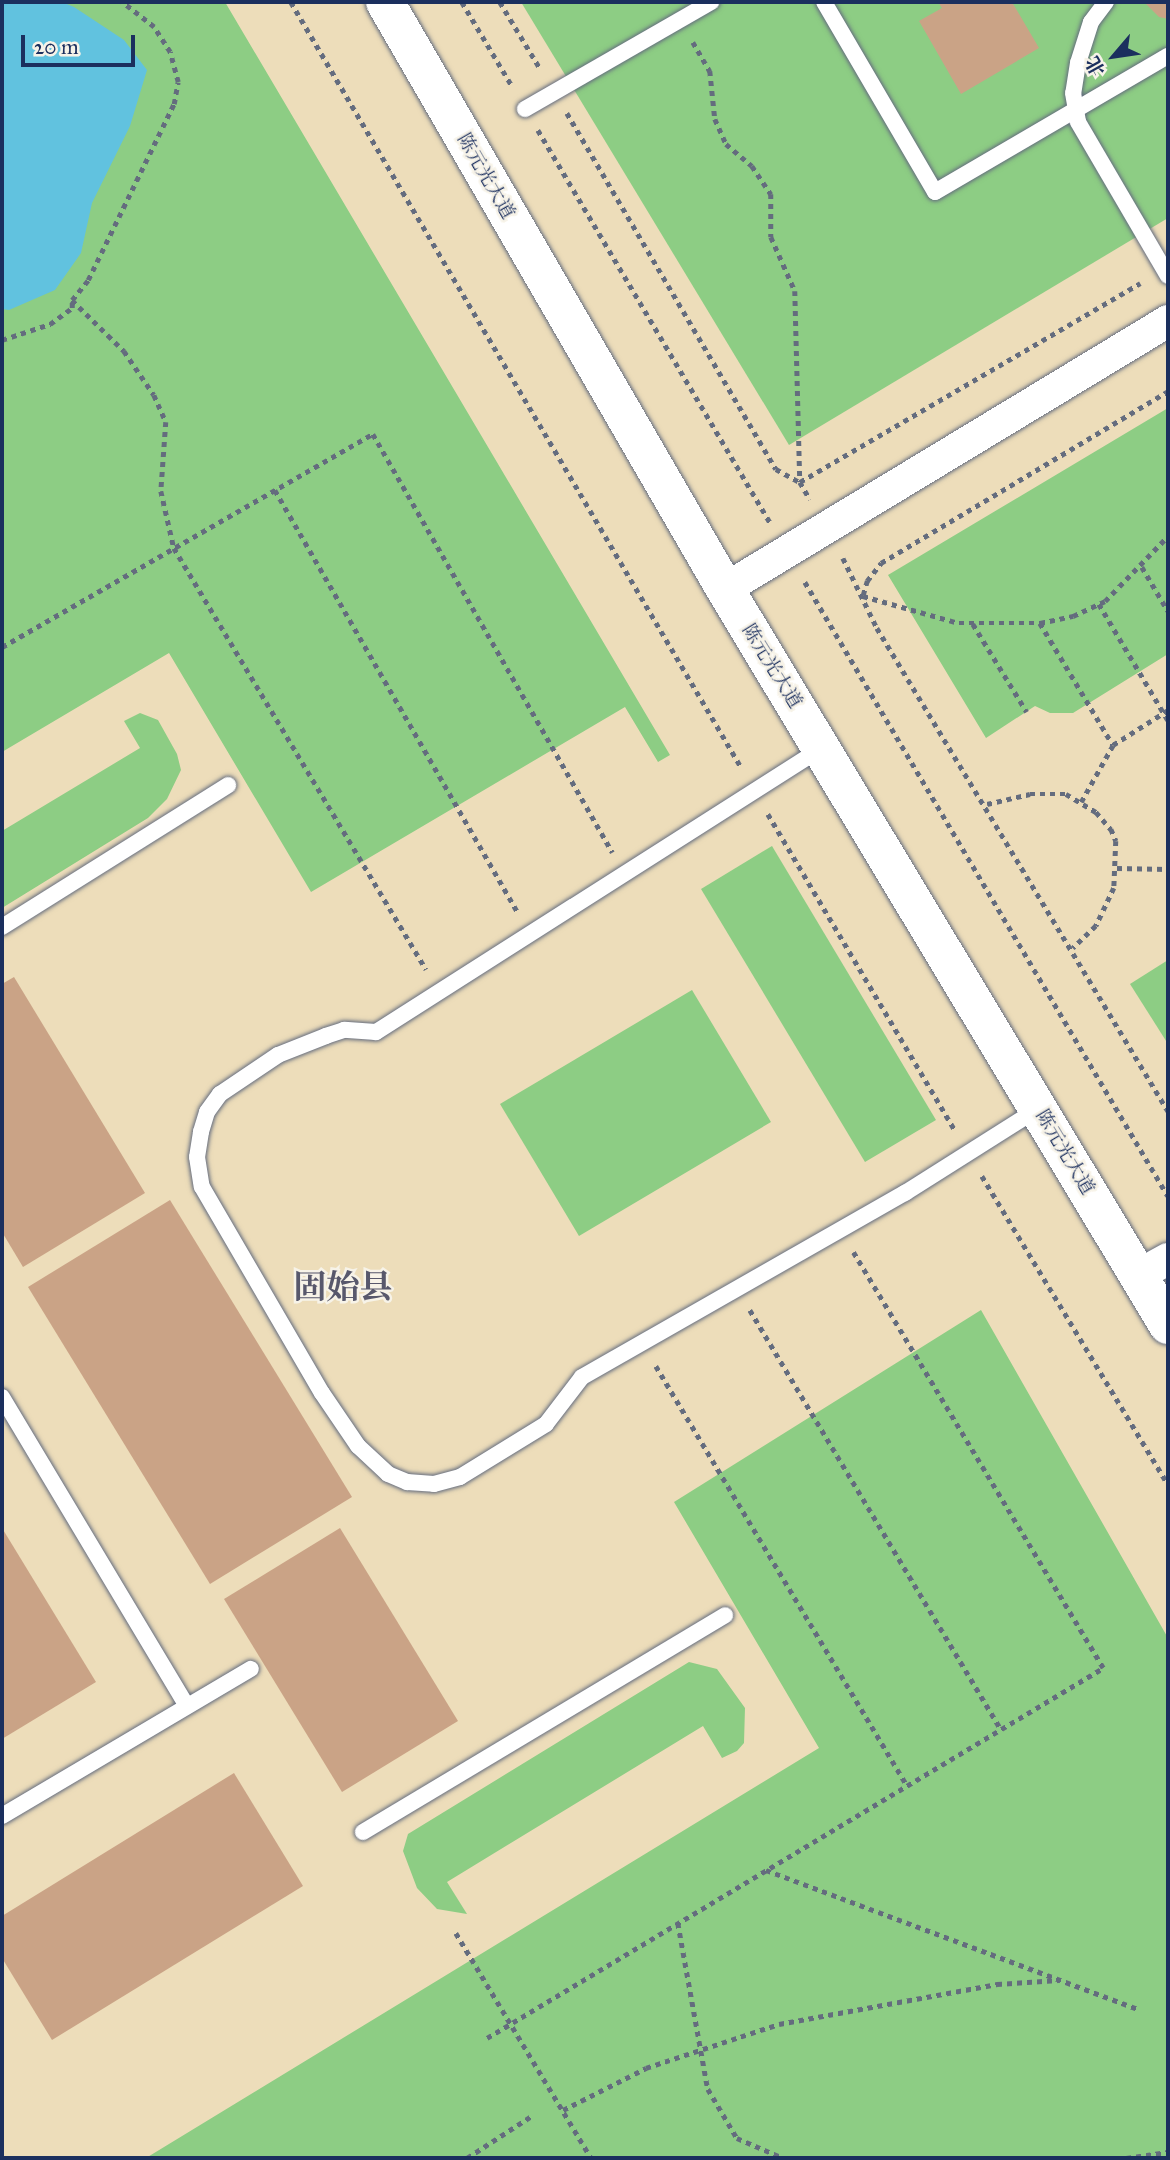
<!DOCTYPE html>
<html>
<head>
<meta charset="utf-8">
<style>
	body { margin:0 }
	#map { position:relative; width:1170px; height:2160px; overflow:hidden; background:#edddba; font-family:"IM FELL Great Primer","Noto Serif SC",serif }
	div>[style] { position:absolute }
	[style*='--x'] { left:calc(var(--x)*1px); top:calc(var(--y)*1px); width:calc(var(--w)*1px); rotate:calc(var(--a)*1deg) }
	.green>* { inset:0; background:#8dcd84 }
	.water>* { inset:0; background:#61c2df }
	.building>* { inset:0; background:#caa386 }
	.path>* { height:4.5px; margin-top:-2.25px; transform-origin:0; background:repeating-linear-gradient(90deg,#646c7e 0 5px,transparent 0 10px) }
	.roads { filter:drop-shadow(0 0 2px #646c7e) drop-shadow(0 0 2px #646c7e) }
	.lane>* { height:16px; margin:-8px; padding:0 8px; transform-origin:8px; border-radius:8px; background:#fff }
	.street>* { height:32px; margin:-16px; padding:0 16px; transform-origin:16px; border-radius:16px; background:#fff }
	.secondary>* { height:38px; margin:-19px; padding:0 19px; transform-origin:19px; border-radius:19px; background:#fff }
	span { translate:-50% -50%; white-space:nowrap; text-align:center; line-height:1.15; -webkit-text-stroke:5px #f7f3e8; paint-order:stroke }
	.street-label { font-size:19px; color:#1b2f5e }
	.town-label { font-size:33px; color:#58586c; font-weight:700 }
	.frame { position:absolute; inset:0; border:4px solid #1b2f5e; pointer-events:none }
	.north { position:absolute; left:1079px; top:21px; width:70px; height:70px; -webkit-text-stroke:5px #f7f3e8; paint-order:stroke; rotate:241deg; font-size:19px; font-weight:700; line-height:28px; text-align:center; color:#1b2f5e }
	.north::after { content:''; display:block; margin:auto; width:24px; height:32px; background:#1b2f5e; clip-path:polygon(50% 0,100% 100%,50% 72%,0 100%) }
	.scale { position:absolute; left:21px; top:35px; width:114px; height:32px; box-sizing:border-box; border:4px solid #1b2f5e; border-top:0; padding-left:9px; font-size:21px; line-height:24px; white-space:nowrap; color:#1b2f5e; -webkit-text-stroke:5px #f7f3e8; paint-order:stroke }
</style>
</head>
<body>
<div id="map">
	<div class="green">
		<div style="clip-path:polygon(2px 2px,225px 2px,670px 755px,658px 762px,625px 707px,311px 892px,169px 653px,2px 752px)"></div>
		<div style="clip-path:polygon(521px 2px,1168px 2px,1168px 218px,789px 445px)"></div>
		<div style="clip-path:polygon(1168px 408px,1168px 654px,1073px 713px,1050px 713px,1035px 706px,986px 738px,888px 575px)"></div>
		<div style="clip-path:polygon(140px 713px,158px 720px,177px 754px,181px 770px,167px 799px,148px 818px,2px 908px,2px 831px,140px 748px,124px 721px)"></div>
		<div style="clip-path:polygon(772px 846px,936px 1120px,865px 1162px,701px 889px)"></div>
		<div style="clip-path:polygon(1168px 960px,1168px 1044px,1130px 984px)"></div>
		<div style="clip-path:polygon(692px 990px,771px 1122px,579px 1236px,500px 1104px)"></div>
		<div style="clip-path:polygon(981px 1310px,1168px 1638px,1168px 2158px,146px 2158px,819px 1748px,674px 1502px)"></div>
		<div style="clip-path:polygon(689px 1662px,717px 1669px,745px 1708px,744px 1743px,737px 1751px,722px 1758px,703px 1726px,447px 1882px,467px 1914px,437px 1909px,417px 1888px,403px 1851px,408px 1834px)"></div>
	</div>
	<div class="water">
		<div style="clip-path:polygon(2px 2px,62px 2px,74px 7px,124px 40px,147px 70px,130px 126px,92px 203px,81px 253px,55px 290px,9px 310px,2px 309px)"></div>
	</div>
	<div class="building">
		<div style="clip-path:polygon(938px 2px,1012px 2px,1039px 48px,961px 94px,919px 21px,942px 8px)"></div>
		<div style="clip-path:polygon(1144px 2px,1168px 2px,1168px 19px,1159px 17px)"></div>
		<div style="clip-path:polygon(14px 977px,145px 1193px,23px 1267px,2px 1232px,2px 984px)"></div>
		<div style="clip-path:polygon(170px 1200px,352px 1497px,210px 1584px,28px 1287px)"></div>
		<div style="clip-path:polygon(2px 1528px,96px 1682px,2px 1739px)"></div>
		<div style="clip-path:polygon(340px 1528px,458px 1721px,342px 1792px,224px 1599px)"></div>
		<div style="clip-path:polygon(234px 1773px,303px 1886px,52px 2040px,2px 1958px,2px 1916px)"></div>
	</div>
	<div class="path">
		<div style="--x:291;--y:2;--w:888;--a:59.53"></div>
		<div style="--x:462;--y:2;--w:98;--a:59.2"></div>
		<div style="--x:500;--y:2;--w:79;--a:58.9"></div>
		<div style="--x:693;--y:42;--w:34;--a:60"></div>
		<div style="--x:710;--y:71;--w:48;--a:84.1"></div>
		<div style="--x:715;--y:119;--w:27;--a:66"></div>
		<div style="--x:726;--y:144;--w:34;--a:40"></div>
		<div style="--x:752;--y:166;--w:34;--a:56"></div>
		<div style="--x:771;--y:194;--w:43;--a:90"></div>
		<div style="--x:771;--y:237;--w:59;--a:66"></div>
		<div style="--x:795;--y:291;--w:191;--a:88.5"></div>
		<div style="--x:800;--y:482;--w:20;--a:60"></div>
		<div style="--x:567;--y:113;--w:413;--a:59.6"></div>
		<div style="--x:776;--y:469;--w:26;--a:29"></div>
		<div style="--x:538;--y:130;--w:456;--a:59.4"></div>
		<div style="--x:72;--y:300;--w:73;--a:44.4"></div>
		<div style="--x:124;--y:351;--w:53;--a:55.7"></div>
		<div style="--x:154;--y:395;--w:30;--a:66"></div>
		<div style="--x:166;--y:422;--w:69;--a:94.1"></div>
		<div style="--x:161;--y:491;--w:58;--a:77.2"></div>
		<div style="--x:174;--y:548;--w:491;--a:59.1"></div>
		<div style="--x:2;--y:340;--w:51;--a:-18.4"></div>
		<div style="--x:50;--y:324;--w:27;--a:-36"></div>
		<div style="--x:72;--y:308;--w:8;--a:-90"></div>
		<div style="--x:72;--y:300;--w:26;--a:-51"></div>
		<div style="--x:88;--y:280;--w:196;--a:-64"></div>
		<div style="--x:174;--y:104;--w:22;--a:-80"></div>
		<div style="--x:178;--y:82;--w:31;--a:-105"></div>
		<div style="--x:170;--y:52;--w:30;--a:-123"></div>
		<div style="--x:154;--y:27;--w:41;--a:-142"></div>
		<div style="--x:800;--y:482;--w:394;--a:-30.3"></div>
		<div style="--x:275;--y:490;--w:486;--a:60.1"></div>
		<div style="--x:843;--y:558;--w:78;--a:64.1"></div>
		<div style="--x:877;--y:628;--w:564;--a:58.93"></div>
		<div style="--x:1142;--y:567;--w:51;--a:59.4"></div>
		<div style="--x:805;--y:582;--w:713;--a:59.41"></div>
		<div style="--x:863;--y:595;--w:15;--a:-74"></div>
		<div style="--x:867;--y:581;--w:23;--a:-52"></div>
		<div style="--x:881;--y:563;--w:335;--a:-30.9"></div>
		<div style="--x:863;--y:596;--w:100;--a:15.7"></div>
		<div style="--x:959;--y:623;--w:81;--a:0"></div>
		<div style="--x:1040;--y:623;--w:34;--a:-12"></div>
		<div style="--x:1073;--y:616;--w:35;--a:-25"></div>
		<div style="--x:1105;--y:601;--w:91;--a:-45.9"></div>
		<div style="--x:1099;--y:604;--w:135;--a:59.3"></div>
		<div style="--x:1040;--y:623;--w:142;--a:59.1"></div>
		<div style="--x:1113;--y:745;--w:65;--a:-32.5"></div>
		<div style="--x:973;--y:624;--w:103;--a:58.5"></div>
		<div style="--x:2;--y:647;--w:428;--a:-29.9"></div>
		<div style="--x:373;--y:434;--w:482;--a:60.2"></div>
		<div style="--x:1081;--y:802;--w:65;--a:-60.7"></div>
		<div style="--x:987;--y:804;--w:44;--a:-13.1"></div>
		<div style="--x:1030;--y:794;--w:36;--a:0"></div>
		<div style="--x:1066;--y:794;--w:35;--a:31"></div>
		<div style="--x:1096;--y:812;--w:23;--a:49"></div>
		<div style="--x:1111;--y:829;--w:13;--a:67"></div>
		<div style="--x:1116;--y:841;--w:47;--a:92.4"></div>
		<div style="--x:1114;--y:888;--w:42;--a:115.3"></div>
		<div style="--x:1096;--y:926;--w:32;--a:136"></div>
		<div style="--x:768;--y:814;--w:366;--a:59.4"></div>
		<div style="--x:1117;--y:868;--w:51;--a:1.1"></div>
		<div style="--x:982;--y:1176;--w:360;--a:58.9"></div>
		<div style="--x:750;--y:1310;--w:488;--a:59.1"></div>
		<div style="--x:656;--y:1366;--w:489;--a:59.1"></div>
		<div style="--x:766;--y:1870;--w:396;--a:20.5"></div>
		<div style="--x:678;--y:1923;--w:169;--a:79.8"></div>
		<div style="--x:708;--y:2089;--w:57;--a:59.4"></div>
		<div style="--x:737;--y:2138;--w:50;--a:23.5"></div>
		<div style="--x:456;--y:1933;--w:262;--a:59"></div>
		<div style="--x:487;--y:2038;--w:719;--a:-30.99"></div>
		<div style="--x:1103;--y:1668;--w:485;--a:-121"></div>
		<div style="--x:563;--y:2110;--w:93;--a:-26.8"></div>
		<div style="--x:646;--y:2068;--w:140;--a:-18.3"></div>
		<div style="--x:779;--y:2024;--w:222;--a:-10.4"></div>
		<div style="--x:997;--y:1984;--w:62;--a:-3.7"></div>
		<div style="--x:467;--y:2158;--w:79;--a:-33.1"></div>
		<div style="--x:1126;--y:2158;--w:42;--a:-8.1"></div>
	</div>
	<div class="roads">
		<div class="lane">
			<div style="--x:824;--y:2;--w:220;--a:59.7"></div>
			<div style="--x:935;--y:192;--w:270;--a:-30.3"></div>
			<div style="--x:1106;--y:2;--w:25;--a:127"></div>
			<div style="--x:1091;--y:22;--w:43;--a:107.6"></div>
			<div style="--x:1078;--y:63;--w:30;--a:99"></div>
			<div style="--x:1073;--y:93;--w:29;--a:80"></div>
			<div style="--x:1078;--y:122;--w:178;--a:59.7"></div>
			<div style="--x:525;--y:109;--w:215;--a:-29.9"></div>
			<div style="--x:822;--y:748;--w:529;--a:147.51"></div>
			<div style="--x:376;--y:1032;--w:32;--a:-176"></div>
			<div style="--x:344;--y:1030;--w:19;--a:162"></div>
			<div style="--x:326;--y:1036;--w:52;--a:158.4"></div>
			<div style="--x:278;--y:1055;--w:70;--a:146.1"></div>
			<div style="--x:220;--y:1094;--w:22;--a:126"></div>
			<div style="--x:207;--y:1112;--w:21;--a:107"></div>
			<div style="--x:201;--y:1132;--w:25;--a:99"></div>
			<div style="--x:197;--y:1157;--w:30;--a:81"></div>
			<div style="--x:202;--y:1187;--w:238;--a:59.8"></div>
			<div style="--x:322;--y:1393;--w:64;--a:55.8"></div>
			<div style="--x:358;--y:1446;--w:41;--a:43"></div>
			<div style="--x:388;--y:1474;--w:21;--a:23"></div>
			<div style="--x:407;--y:1482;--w:27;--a:4"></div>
			<div style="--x:434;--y:1484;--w:27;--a:-15"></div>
			<div style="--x:460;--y:1477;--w:101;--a:-31.6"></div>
			<div style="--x:546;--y:1424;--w:59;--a:-52.5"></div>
			<div style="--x:582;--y:1377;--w:372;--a:-29.7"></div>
			<div style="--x:905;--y:1193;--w:157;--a:-32.3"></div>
			<div style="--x:2;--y:927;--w:267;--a:-32.1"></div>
			<div style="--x:2;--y:1397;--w:359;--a:59.1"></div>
			<div style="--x:2;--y:1816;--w:289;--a:-30.6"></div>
			<div style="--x:363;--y:1832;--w:422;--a:-30.9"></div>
		</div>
		<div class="street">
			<div style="--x:725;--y:589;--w:518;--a:-31.17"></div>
			<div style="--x:1139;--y:1275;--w:33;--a:-29"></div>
		</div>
		<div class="secondary">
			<div style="--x:385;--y:2;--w:678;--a:59.92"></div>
			<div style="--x:725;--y:589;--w:859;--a:58.96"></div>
		</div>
	</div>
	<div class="street-label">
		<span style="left:486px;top:176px;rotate:60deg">陈元光大道</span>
		<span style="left:772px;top:666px;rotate:58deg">陈元光大道</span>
		<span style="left:1065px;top:1152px;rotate:59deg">陈元光大道</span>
	</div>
	<div class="town-label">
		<span style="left:343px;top:1288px">固始县</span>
	</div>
	<div class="frame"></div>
	<div class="north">北</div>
	<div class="scale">20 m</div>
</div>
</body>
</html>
